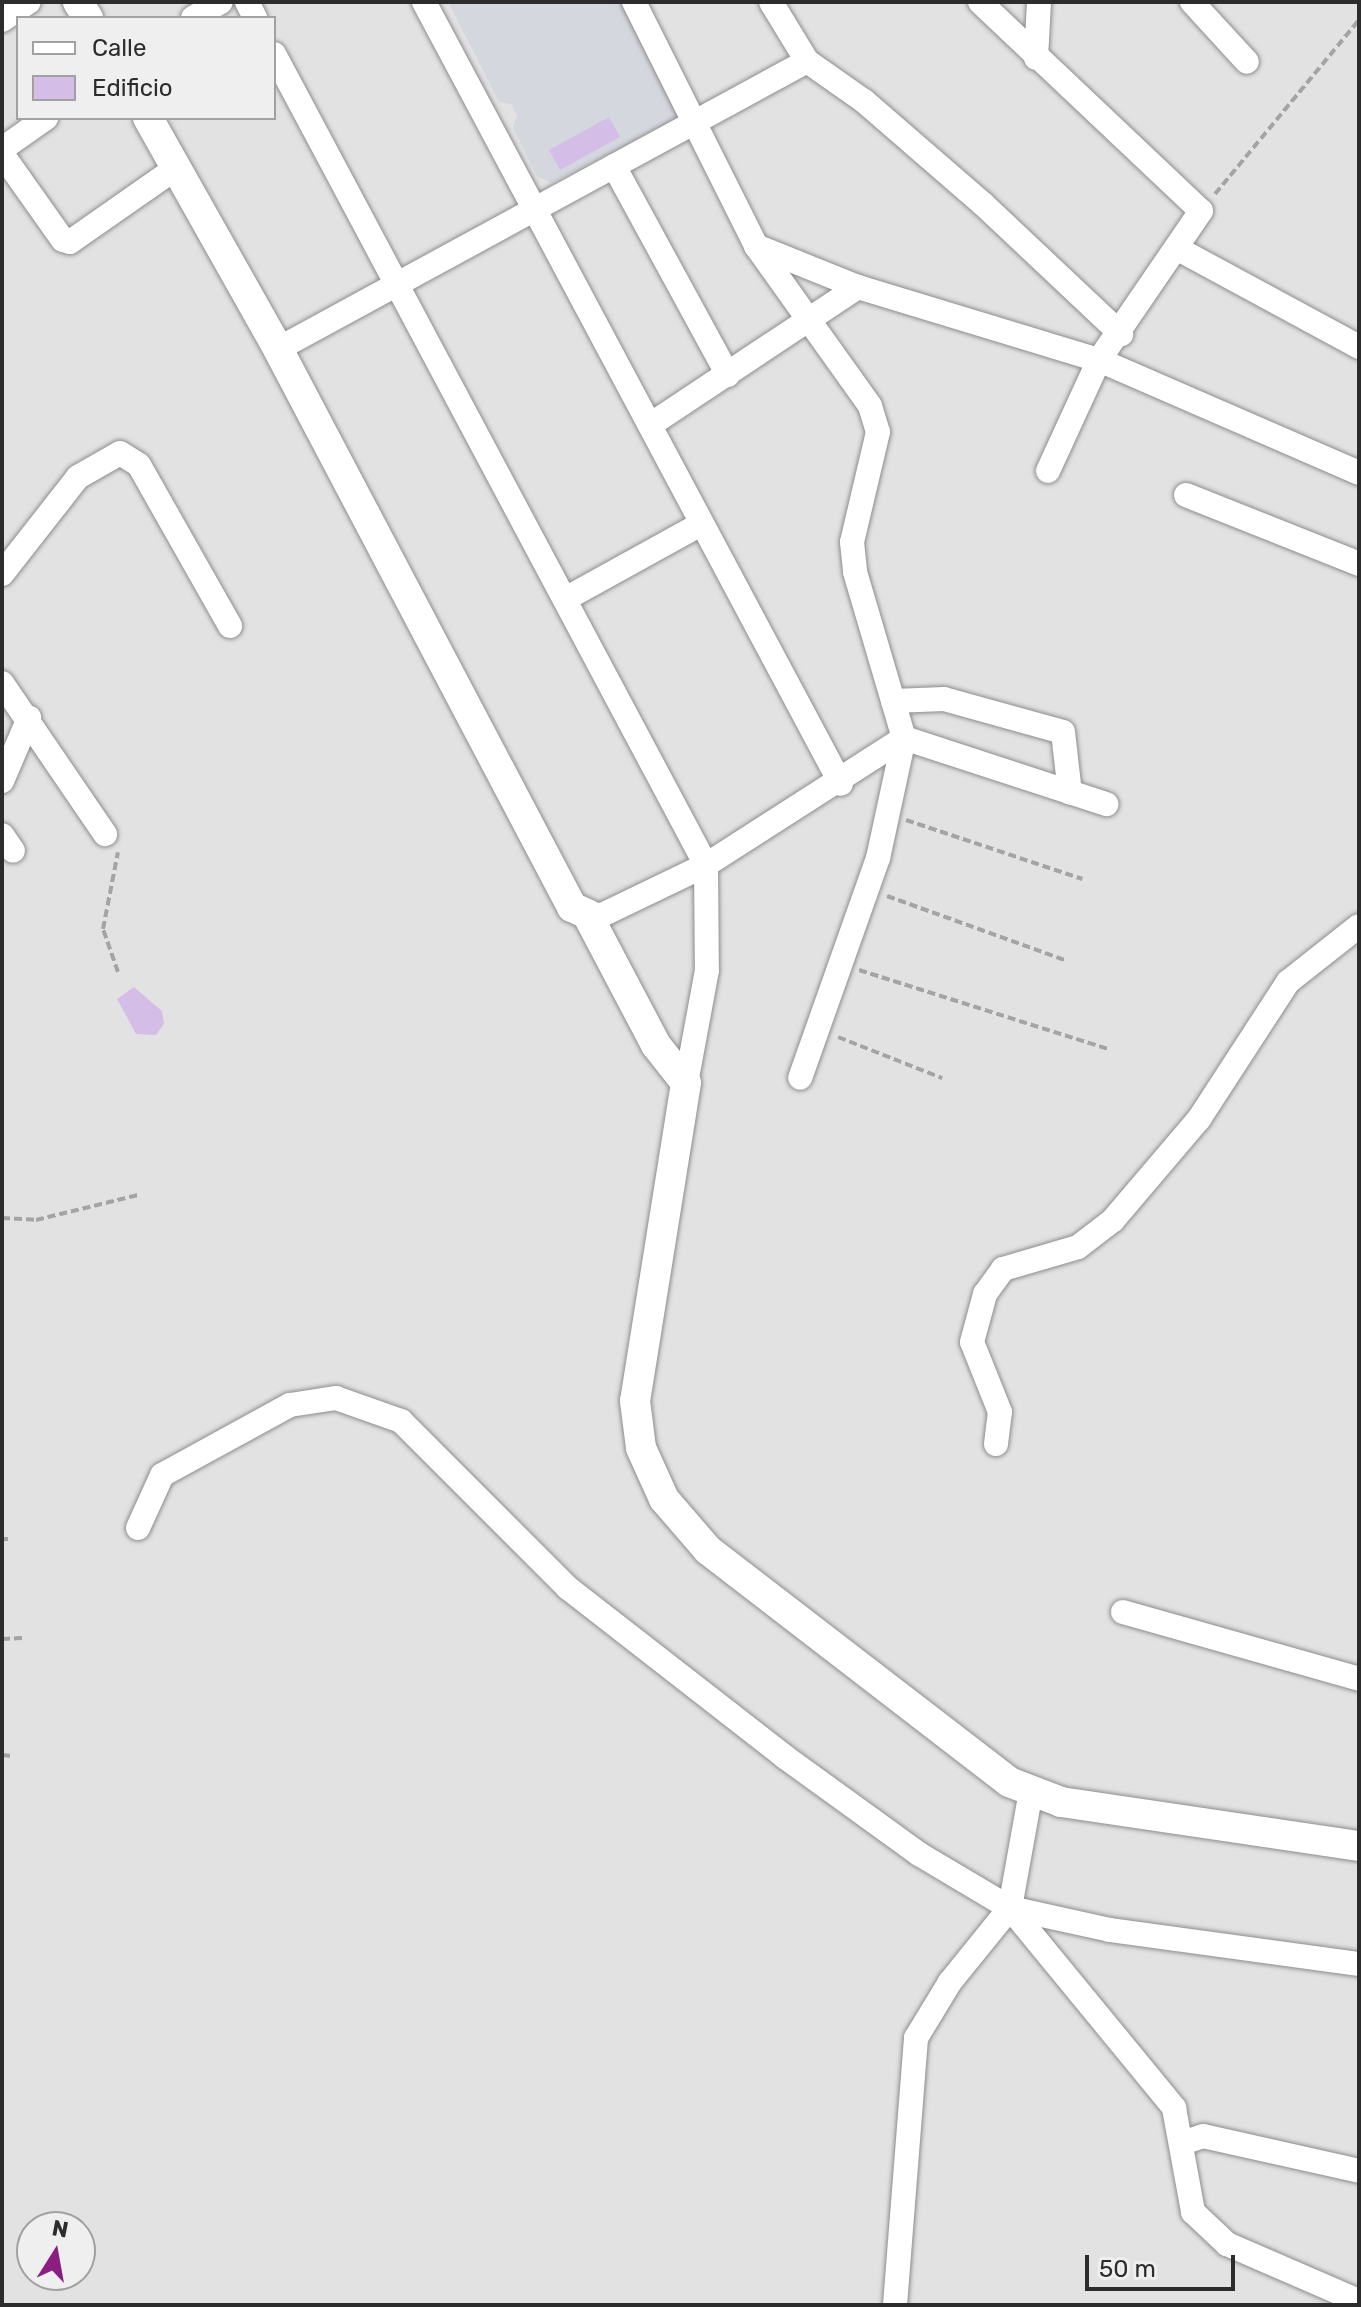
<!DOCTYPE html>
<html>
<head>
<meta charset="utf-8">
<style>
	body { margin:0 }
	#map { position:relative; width:1361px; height:2307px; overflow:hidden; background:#e2e2e3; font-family:Rubik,sans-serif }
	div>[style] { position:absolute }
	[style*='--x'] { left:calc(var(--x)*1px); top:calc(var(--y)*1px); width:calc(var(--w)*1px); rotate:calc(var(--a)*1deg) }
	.built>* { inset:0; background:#d5d7df }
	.building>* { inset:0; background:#d4bee8 }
	.path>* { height:4px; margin-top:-2px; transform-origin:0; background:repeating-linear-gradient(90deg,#a4a4a5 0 8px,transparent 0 12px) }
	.roads { filter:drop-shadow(0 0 2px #8d8d8e) drop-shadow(0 0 2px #8d8d8e) }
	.minor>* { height:24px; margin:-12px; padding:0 12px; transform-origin:12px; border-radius:12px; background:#fff }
	.tertiary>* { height:30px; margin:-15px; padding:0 15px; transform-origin:15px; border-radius:15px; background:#fff }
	span { translate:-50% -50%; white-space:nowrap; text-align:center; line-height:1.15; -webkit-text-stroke:6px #efeff0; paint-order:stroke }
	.frame { position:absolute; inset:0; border:4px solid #2c2c2d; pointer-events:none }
	.legend { position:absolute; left:16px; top:16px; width:260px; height:104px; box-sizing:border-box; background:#efeff0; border:2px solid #a1a1a2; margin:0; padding:10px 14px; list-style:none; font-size:24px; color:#2c2c2d }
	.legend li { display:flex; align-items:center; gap:16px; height:40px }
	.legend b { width:40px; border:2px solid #a1a1a2 }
	.north { position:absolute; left:16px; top:2211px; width:80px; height:80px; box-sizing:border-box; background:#efeff0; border:2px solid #a1a1a2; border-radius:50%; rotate:11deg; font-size:22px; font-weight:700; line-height:32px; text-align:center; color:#2c2c2d }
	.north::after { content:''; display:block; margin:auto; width:28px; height:36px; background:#8d1e81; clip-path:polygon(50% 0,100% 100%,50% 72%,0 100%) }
	.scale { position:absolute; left:1085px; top:2255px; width:150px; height:36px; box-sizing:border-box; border:4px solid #2c2c2d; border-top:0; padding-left:10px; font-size:24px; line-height:28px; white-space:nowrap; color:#2c2c2d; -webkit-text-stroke:6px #efeff0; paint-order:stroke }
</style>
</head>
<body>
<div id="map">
	<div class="built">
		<div style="clip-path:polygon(448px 2px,628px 2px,682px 116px,552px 183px,537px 176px,513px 128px,517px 115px,511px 104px,499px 102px)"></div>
	</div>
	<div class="building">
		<div style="clip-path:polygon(609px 117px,620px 137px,560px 170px,549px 150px)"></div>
		<div style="clip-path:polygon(134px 987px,162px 1011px,164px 1024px,156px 1035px,136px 1034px,117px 999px)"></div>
	</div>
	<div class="path">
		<div style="--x:1215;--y:194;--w:226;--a:-50.4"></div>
		<div style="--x:906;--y:820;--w:186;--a:18.5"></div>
		<div style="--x:887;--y:896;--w:189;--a:19.8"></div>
		<div style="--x:859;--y:970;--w:261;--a:17.6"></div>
		<div style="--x:118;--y:972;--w:46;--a:-109.2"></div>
		<div style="--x:103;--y:929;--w:78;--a:-79"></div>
		<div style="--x:838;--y:1037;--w:112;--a:21.5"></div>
		<div style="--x:2;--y:1218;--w:34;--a:3"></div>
		<div style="--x:36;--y:1220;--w:105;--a:-13.8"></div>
		<div style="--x:2;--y:1360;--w:1;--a:0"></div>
		<div style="--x:2;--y:1539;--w:6;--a:0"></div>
		<div style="--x:2;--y:1639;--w:20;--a:-3"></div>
		<div style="--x:2;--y:1755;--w:10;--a:6"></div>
	</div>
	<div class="roads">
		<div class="minor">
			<div style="--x:247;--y:2;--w:18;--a:63"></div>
			<div style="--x:424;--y:2;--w:886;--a:61.93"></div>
			<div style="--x:634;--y:2;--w:273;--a:63.4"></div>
			<div style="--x:756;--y:246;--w:196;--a:54.5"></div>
			<div style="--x:870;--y:406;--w:27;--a:73"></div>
			<div style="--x:878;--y:432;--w:113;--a:103.3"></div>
			<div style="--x:852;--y:542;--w:30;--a:84"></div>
			<div style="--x:855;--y:572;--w:173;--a:73.6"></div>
			<div style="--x:904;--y:738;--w:123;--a:102.2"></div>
			<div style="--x:878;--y:858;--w:233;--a:109.5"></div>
			<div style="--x:771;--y:2;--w:69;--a:58.6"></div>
			<div style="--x:807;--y:61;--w:70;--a:35.1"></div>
			<div style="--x:864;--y:101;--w:157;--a:40.9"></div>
			<div style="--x:983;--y:204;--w:190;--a:43.3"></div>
			<div style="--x:980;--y:2;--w:304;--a:43.4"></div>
			<div style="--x:1201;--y:211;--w:181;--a:124.4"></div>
			<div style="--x:1099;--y:360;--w:122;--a:114.7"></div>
			<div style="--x:1192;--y:2;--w:81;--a:47.5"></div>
			<div style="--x:193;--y:18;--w:32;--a:-30"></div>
			<div style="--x:2;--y:20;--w:32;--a:-34"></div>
			<div style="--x:274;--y:54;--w:919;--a:61.96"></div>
			<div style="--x:706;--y:865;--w:105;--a:89.5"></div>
			<div style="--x:707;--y:970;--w:115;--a:100.5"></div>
			<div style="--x:1036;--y:58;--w:56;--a:-86.9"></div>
			<div style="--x:2;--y:149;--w:54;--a:-35.2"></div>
			<div style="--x:2;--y:154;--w:105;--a:54.7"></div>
			<div style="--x:63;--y:240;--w:7;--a:16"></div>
			<div style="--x:70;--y:242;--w:129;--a:-34.9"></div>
			<div style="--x:614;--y:166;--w:238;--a:61.4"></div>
			<div style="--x:756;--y:246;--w:110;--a:21.9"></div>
			<div style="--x:1178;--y:249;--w:206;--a:28.4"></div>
			<div style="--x:278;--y:349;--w:602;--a:-28.56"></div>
			<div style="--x:650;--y:425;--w:250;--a:-33.6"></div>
			<div style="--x:858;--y:287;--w:252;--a:16.9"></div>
			<div style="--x:1099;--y:360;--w:283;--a:23.5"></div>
			<div style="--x:1186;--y:495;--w:186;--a:21.7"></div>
			<div style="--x:2;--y:574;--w:123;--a:-51.9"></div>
			<div style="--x:78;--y:477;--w:48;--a:-29.7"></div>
			<div style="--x:120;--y:453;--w:22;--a:32"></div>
			<div style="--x:139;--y:465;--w:185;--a:60.5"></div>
			<div style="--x:567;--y:598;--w:153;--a:-28.9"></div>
			<div style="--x:2;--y:683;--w:183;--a:55.7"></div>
			<div style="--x:893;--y:701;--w:51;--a:-2.2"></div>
			<div style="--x:944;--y:699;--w:123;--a:15.5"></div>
			<div style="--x:1063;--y:732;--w:61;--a:83.5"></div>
			<div style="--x:2;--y:781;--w:69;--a:-66.8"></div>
			<div style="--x:2;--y:835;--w:19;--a:55"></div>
			<div style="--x:587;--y:914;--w:15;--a:4"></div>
			<div style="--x:602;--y:915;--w:115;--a:-25.7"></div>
			<div style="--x:706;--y:865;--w:235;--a:-32.7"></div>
			<div style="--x:904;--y:738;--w:213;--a:18.1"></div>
			<div style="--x:996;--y:1444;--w:32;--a:-83"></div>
			<div style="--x:1000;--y:1412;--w:75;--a:-111.8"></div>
			<div style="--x:972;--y:1342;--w:50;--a:-74.8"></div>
			<div style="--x:985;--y:1294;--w:31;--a:-54"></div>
			<div style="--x:1003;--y:1269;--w:78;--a:-16.3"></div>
			<div style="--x:1078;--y:1247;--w:44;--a:-37.6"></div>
			<div style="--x:1113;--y:1220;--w:133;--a:-49.6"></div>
			<div style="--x:1199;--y:1119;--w:163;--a:-57"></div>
			<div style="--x:1288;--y:982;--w:90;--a:-38.3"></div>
			<div style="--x:138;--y:1528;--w:58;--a:-65.6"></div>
			<div style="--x:162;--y:1475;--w:146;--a:-28.7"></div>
			<div style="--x:290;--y:1405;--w:47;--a:-8.7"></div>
			<div style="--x:336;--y:1398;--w:69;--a:19.5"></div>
			<div style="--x:401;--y:1421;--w:236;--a:45"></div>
			<div style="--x:568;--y:1588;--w:275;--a:37.9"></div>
			<div style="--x:785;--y:1757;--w:165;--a:35.9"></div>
			<div style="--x:919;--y:1854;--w:106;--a:30.7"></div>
			<div style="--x:1010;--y:1908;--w:102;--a:12.4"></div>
			<div style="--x:1110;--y:1930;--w:251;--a:7.8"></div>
			<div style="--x:1123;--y:1612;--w:245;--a:15.8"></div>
			<div style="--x:1031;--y:1791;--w:119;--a:100.2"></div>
			<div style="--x:1010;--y:1908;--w:259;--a:50.6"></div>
			<div style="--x:1174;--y:2108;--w:106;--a:79.6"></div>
			<div style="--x:1193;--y:2212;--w:47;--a:43.3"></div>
			<div style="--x:1227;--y:2244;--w:144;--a:23.4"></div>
			<div style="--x:1182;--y:2143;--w:22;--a:-18"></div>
			<div style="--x:1203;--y:2136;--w:160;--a:12.6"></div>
			<div style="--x:895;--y:2305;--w:268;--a:-85.5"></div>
			<div style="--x:916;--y:2038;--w:66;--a:-58.7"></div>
			<div style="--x:950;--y:1982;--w:95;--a:-51"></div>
		</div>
		<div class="tertiary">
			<div style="--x:78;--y:2;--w:19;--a:58"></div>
			<div style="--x:148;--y:118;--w:265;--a:60.6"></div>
			<div style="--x:278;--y:349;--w:631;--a:62.22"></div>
			<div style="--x:572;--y:907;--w:17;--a:25"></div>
			<div style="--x:587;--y:914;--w:148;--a:62.2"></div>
			<div style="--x:656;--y:1045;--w:48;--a:51.7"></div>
			<div style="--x:686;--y:1083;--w:322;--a:99.1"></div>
			<div style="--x:635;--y:1401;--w:47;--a:82.7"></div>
			<div style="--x:641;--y:1448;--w:56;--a:65.7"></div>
			<div style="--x:664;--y:1499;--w:67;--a:49.2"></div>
			<div style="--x:708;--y:1550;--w:380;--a:37.6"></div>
			<div style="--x:1009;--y:1782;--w:56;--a:21"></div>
			<div style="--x:1061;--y:1802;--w:301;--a:8.4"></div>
		</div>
	</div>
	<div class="frame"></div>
	<ul class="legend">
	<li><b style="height:10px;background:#fff"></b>Calle</li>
	<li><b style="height:22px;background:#d4bee8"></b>Edificio</li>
	</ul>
	<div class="north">N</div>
	<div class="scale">50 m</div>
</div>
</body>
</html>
